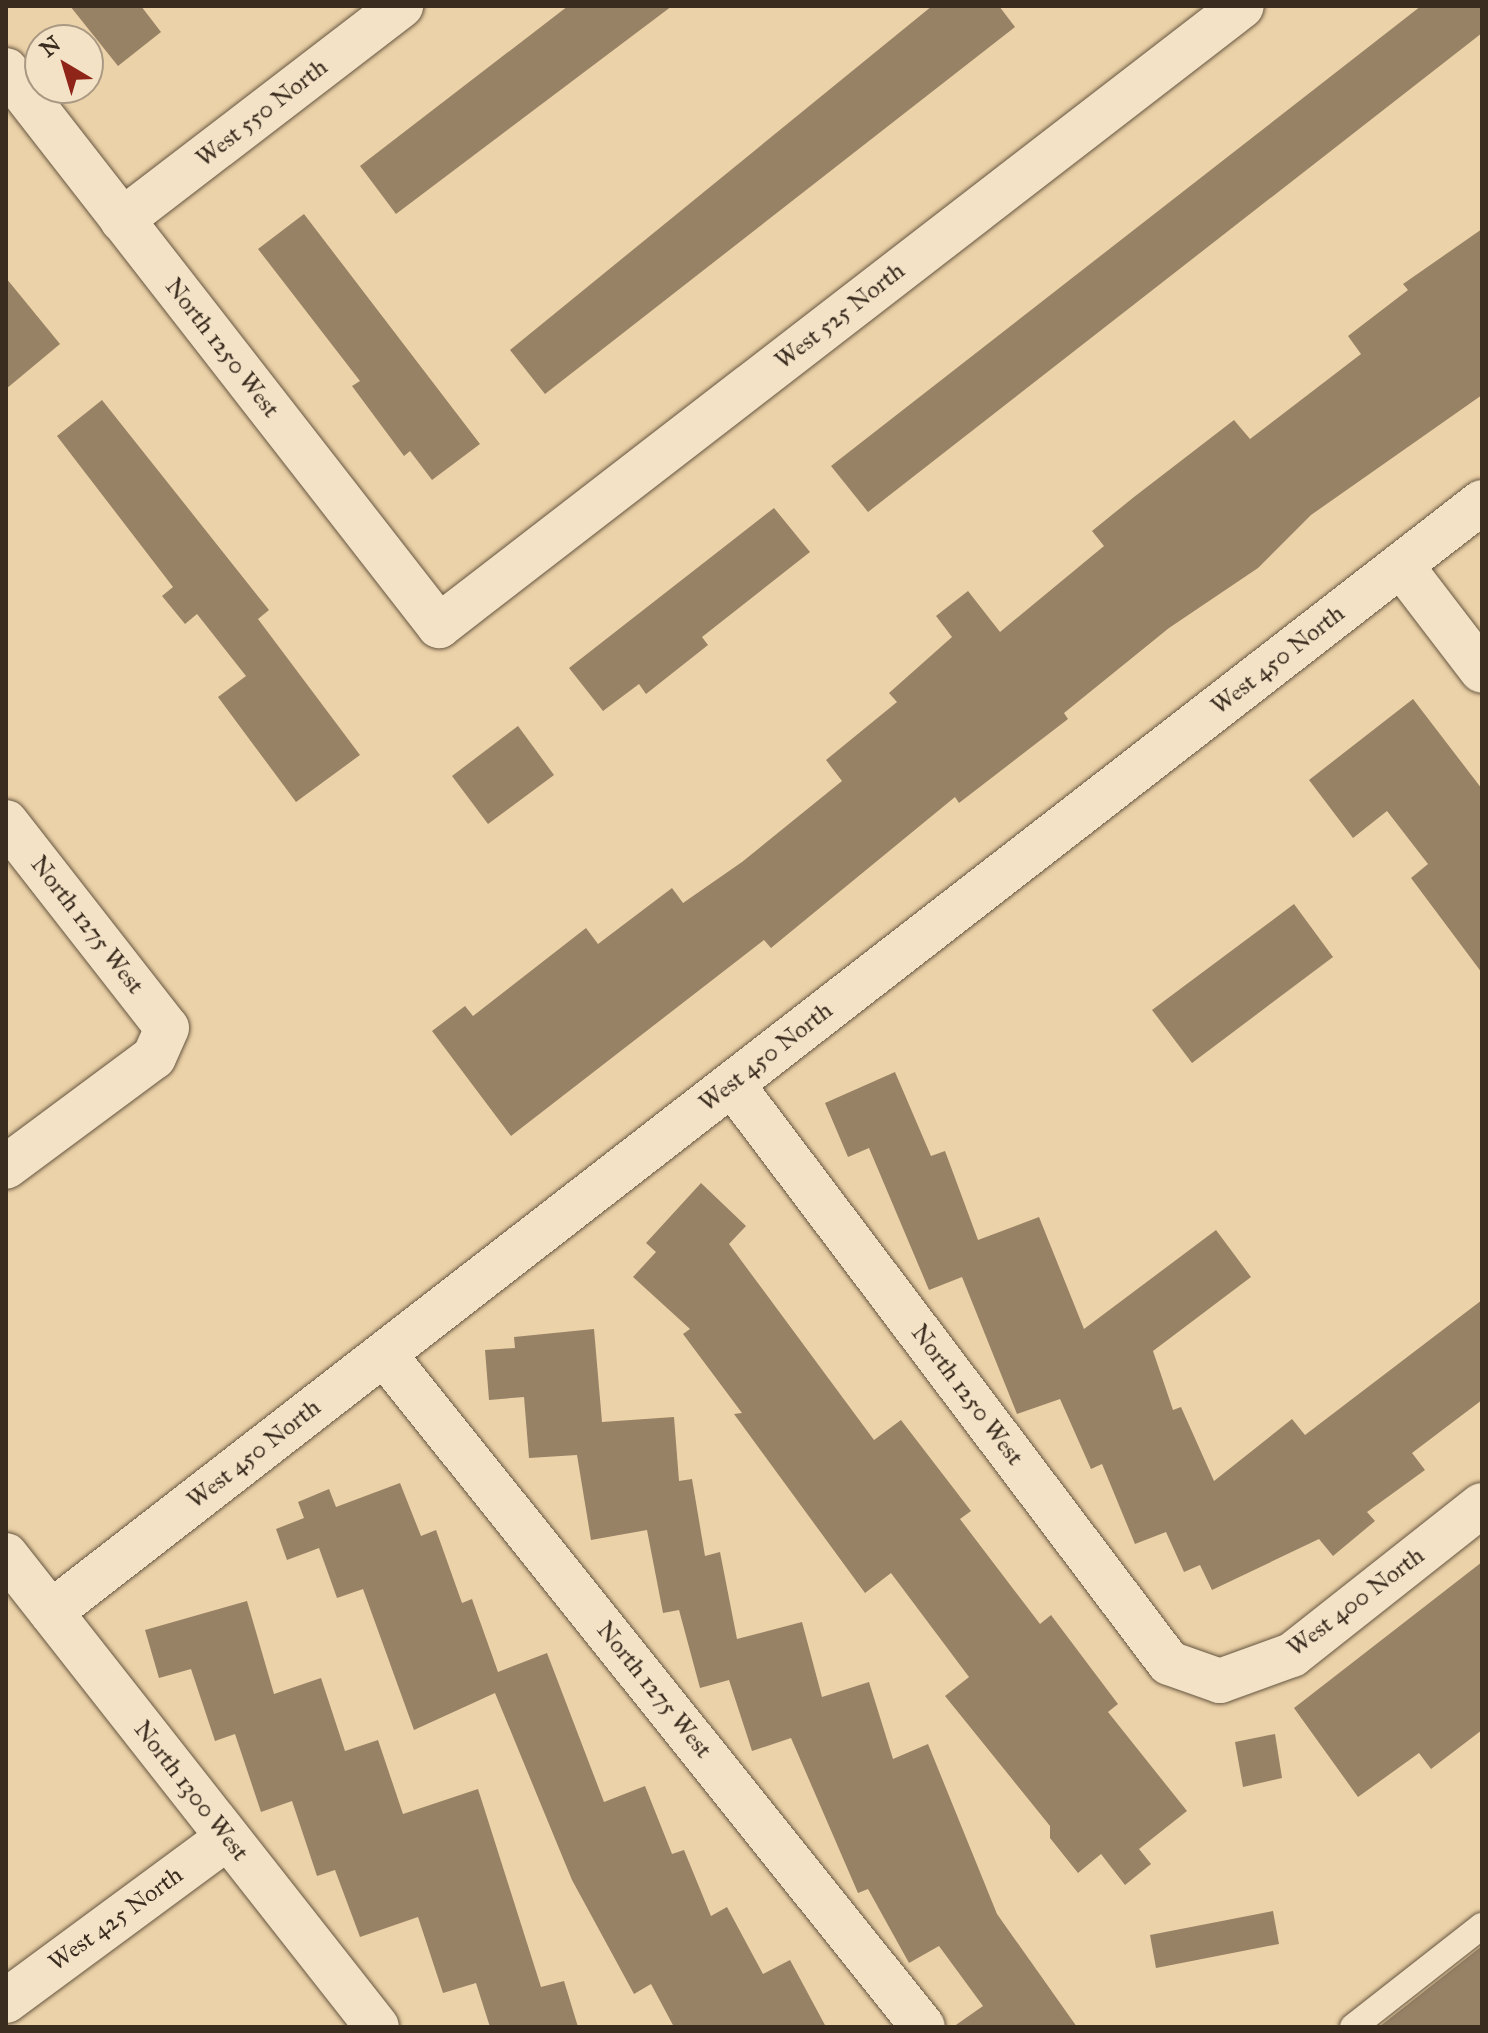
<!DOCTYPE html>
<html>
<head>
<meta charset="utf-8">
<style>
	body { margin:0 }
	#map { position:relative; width:1488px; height:2033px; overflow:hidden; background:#ecd2a8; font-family:"IM FELL Great Primer",serif }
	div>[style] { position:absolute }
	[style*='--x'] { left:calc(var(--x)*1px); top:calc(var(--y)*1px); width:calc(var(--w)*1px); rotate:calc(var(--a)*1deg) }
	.building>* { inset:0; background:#978266 }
	.roads { filter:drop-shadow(0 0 2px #665641) drop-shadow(0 0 2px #665641) }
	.service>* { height:26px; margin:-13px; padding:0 13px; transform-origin:13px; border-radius:13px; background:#f3e2c6 }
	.minor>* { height:44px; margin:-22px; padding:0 22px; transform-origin:22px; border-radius:22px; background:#f3e2c6 }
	span { translate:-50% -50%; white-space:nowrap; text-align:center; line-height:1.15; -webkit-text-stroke:6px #f3e2c6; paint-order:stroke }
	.street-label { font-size:24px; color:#3a2c1f }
	.frame { position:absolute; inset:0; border:8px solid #3a2c1f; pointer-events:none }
	.north { position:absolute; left:24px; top:24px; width:80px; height:80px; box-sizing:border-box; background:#f3e2c6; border:2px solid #a99983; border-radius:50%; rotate:322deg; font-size:22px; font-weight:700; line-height:32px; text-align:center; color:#3a2c1f }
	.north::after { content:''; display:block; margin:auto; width:28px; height:36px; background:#8f2418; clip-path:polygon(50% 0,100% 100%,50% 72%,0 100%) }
</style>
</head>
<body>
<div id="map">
	<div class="building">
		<div style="clip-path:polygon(70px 6px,141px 6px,161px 32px,118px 66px)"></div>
		<div style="clip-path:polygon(568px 6px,672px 6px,396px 214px,360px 166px)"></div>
		<div style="clip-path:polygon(932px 6px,999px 6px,1015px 27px,545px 394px,510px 350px)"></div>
		<div style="clip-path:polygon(1421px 6px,1482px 6px,1482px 33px,868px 512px,831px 466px)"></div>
		<div style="clip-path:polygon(304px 214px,480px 444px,432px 480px,410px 451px,404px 456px,352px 386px,360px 381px,258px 249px)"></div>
		<div style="clip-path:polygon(1482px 229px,1482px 395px,1311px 515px,1258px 568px,1169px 628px,1064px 713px,1068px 719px,959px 803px,955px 797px,771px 948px,764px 940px,511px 1136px,432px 1031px,465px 1006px,473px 1016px,586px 928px,598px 944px,672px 888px,683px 903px,742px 862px,842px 781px,826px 760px,897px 702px,889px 693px,952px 637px,936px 616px,968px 591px,1000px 632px,1104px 546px,1092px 531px,1134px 497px,1234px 420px,1250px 439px,1361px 354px,1348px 336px,1408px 290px,1403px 284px)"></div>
		<div style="clip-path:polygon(6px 278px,60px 344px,6px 389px)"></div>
		<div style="clip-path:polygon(102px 400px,269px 610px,258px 619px,360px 755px,296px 802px,218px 697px,246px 676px,197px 614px,185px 624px,162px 596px,173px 587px,57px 436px)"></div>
		<div style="clip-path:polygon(774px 508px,810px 552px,702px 637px,708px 645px,646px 694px,639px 684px,603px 711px,569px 668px)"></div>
		<div style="clip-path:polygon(1413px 699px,1482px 789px,1482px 973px,1411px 878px,1428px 864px,1387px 811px,1353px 838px,1309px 780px)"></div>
		<div style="clip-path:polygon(518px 726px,554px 775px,488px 824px,452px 776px)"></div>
		<div style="clip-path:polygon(1294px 904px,1333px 957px,1192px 1063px,1152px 1010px)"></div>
		<div style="clip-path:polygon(895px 1072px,931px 1156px,945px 1151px,978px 1240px,1039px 1217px,1084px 1329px,1216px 1230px,1251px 1277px,1153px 1351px,1173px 1410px,1181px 1407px,1214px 1481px,1292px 1419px,1305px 1435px,1482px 1300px,1482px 1400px,1412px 1453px,1425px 1470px,1367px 1512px,1375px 1521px,1333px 1556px,1319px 1539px,1212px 1590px,1200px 1565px,1184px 1572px,1166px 1532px,1135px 1544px,1102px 1464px,1091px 1469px,1060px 1399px,1017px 1414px,962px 1277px,929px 1290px,869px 1148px,848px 1157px,825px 1103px)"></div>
		<div style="clip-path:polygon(701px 1183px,746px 1226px,729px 1244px,874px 1440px,901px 1420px,971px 1511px,960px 1519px,1040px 1624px,1051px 1615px,1118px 1704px,1108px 1712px,1187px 1811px,1139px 1849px,1151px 1864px,1125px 1885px,1101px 1854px,1078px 1873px,1050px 1838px,1050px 1826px,945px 1696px,969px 1677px,891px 1573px,865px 1593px,734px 1414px,742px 1413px,683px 1334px,690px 1329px,633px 1277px,656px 1252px,646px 1243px)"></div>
		<div style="clip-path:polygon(594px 1329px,602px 1422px,674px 1417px,679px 1481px,692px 1479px,705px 1556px,720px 1552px,737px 1639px,802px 1622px,822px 1697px,869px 1682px,893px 1759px,928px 1744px,997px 1914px,1077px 2027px,953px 2027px,983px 2006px,939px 1946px,909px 1963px,868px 1889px,858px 1893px,791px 1738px,752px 1751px,729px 1680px,700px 1688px,679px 1610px,663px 1613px,647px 1530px,591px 1540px,577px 1455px,529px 1458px,524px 1397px,489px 1400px,485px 1350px,515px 1348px,514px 1337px)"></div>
		<div style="clip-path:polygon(400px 1483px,421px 1536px,436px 1530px,462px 1603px,472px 1599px,498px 1672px,547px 1653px,604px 1802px,645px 1786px,672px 1854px,684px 1850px,711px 1916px,727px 1907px,763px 1974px,790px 1960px,826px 2027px,674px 2027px,651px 1984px,634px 1994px,572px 1880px,495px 1693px,414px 1730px,363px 1589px,337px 1598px,319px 1548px,287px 1560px,276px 1529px,304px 1518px,298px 1502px,329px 1489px,336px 1507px)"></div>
		<div style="clip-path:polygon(1482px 1562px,1482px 1730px,1431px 1769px,1419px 1753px,1358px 1797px,1294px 1708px)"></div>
		<div style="clip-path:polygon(247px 1601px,274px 1694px,321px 1678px,345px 1751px,378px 1740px,403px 1814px,478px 1789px,541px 1987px,564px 1981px,578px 2027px,490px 2027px,476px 1983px,443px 1993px,418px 1917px,360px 1937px,335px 1870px,317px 1876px,292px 1801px,261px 1812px,235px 1734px,215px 1741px,191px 1669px,159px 1678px,145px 1630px)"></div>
		<div style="clip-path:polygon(1275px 1734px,1282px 1778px,1243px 1787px,1235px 1742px)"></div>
		<div style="clip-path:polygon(1273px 1911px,1279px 1944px,1156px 1968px,1150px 1935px)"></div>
		<div style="clip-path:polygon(1482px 1946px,1482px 2027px,1379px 2027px)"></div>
	</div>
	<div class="roads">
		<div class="service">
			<div style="--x:1353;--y:2027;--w:164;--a:-38.1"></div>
		</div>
		<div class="minor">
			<div style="--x:6;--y:70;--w:705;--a:52.09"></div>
			<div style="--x:439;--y:626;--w:1014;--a:-37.67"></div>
			<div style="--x:122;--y:220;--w:352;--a:-37.5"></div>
			<div style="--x:1401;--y:565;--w:133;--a:52.6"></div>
			<div style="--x:6;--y:822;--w:261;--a:52"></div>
			<div style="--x:167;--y:1028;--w:32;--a:114"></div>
			<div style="--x:154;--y:1057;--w:184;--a:143.4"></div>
			<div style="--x:732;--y:1084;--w:725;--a:52.96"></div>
			<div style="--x:1169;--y:1663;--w:54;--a:19.4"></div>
			<div style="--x:1220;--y:1681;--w:77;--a:-19.9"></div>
			<div style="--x:1292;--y:1655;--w:242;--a:-38.3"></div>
			<div style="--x:384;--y:1354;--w:862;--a:51.31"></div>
			<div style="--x:6;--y:1555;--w:600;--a:51.83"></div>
			<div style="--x:51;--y:1612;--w:1811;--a:-37.8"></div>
			<div style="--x:6;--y:2001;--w:275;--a:-36.4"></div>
		</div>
	</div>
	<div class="street-label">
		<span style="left:262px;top:113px;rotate:-38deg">West 550 North</span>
		<span style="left:840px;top:316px;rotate:-38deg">West 525 North</span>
		<span style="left:222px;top:348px;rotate:52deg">North 1250 West</span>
		<span style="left:1278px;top:660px;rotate:-38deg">West 450 North</span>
		<span style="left:87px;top:925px;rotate:52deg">North 1275 West</span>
		<span style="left:766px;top:1057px;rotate:-38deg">West 450 North</span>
		<span style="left:967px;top:1395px;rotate:53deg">North 1250 West</span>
		<span style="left:254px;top:1454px;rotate:-38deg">West 450 North</span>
		<span style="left:1356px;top:1602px;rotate:-37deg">West 400 North</span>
		<span style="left:654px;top:1690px;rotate:51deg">North 1275 West</span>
		<span style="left:191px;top:1791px;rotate:52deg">North 1300 West</span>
		<span style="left:116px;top:1919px;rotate:-36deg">West 425 North</span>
	</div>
	<div class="frame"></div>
	<div class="north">N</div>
</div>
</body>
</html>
